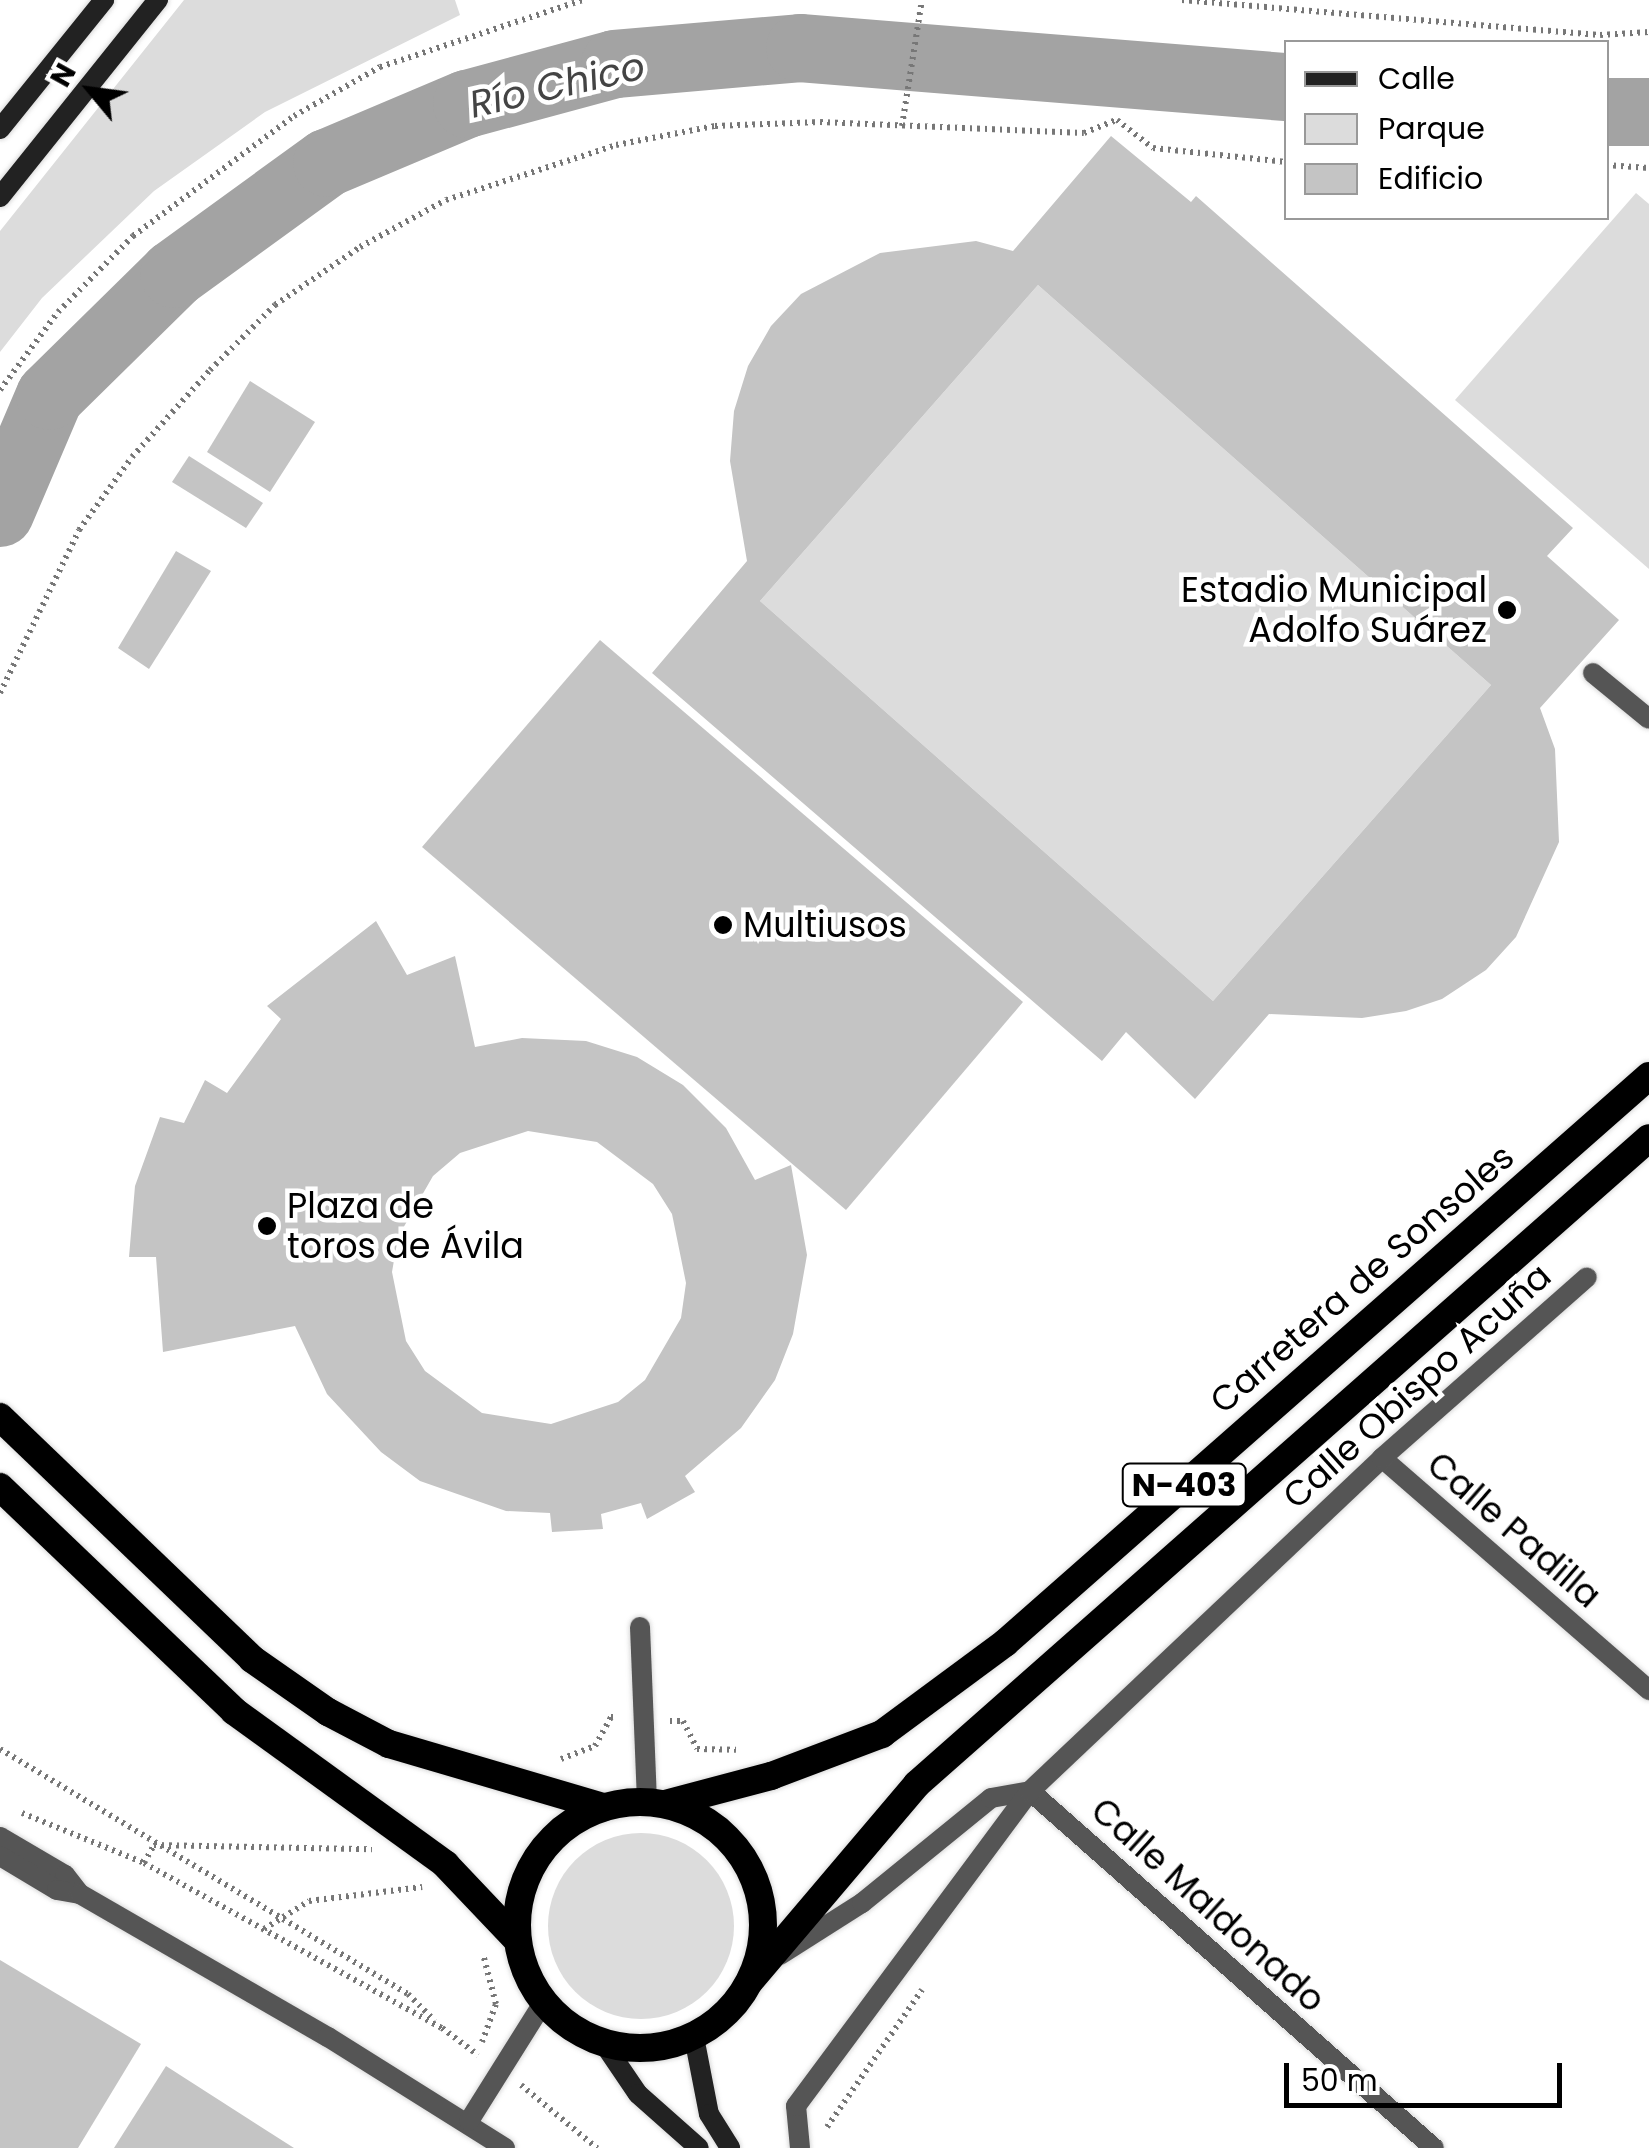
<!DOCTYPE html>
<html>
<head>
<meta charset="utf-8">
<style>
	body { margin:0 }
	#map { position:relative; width:1649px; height:2148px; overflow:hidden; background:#fff; font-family:Poppins,sans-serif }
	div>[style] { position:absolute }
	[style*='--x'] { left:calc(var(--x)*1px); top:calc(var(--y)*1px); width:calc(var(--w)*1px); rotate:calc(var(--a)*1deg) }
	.green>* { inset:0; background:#dcdcdc }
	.round { border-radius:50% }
	.river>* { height:68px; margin:-34px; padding:0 34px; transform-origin:34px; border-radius:34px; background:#a3a3a3 }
	.building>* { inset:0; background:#c4c4c4 }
	.path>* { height:6px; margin-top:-3px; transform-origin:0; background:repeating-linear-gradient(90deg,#777 0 2.5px,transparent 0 7.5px) }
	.roads { filter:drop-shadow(0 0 2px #dbdbdb) drop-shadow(0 0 2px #dbdbdb) }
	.service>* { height:20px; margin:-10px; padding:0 10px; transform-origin:10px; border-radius:10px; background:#555 }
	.minor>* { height:20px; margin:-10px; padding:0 10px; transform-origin:10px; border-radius:10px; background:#555 }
	.secondary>* { height:20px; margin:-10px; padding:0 10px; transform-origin:10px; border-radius:10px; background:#222 }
	.trunk>* { height:28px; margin:-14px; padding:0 14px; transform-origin:14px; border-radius:14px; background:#000 }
	.trunk>.ring { margin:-14px; padding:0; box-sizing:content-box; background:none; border:28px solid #000; border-radius:50% }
	.dots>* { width:28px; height:28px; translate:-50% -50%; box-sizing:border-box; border:5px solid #fff; border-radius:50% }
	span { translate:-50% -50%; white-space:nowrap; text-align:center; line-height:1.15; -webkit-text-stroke:9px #fff; paint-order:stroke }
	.shield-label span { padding:2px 8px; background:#fff; border:2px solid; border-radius:8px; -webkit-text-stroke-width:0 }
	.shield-label { font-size:32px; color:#000; font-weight:700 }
	.poi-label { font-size:35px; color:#000 }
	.right { translate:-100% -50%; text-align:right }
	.left { translate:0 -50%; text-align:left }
	.street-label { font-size:35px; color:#000 }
	.water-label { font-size:38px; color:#444; font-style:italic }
	.legend { position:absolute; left:1284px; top:40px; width:325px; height:180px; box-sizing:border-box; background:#fff; border:2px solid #999; margin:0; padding:12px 18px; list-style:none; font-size:30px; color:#000 }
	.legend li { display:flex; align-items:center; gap:20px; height:50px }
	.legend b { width:50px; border:2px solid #999 }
	.north { position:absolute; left:40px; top:40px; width:100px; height:100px; -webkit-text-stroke:8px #fff; paint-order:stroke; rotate:299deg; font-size:28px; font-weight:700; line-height:40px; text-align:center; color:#000 }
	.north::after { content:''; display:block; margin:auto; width:35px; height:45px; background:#000; clip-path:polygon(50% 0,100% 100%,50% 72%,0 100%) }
	.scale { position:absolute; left:1284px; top:2063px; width:278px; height:45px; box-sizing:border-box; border:5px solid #000; border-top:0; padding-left:12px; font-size:30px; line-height:35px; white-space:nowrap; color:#000; -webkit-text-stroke:8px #fff; paint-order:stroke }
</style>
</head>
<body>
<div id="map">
	<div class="green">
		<div style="clip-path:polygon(184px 0,455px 0,460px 15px,265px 112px,154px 191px,42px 298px,0 352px,0 231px)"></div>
		<div style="clip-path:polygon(1636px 193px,1649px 204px,1649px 569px,1455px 400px)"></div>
		<div style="clip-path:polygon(1038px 285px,1491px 685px,1213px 1001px,760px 601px)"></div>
		<div class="round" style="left:548px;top:1833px;width:186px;height:186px"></div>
	</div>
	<div class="river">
		<div style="--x:1606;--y:112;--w:43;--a:0"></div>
		<div style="--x:0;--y:513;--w:127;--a:-66.9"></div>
		<div style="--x:50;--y:396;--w:174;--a:-44.5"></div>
		<div style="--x:174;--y:274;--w:189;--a:-36"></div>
		<div style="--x:327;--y:163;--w:152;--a:-22.9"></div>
		<div style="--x:467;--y:104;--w:153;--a:-15.1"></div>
		<div style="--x:615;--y:64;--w:186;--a:-4.9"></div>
		<div style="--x:800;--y:48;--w:488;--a:4.6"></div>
	</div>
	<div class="building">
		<div style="clip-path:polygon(evenodd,1111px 136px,1191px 202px,1196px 196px,1573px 528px,1547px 556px,1619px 620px,1540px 708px,1555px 749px,1559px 842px,1516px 937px,1486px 970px,1442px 999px,1406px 1011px,1362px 1018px,1269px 1014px,1195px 1099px,1126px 1032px,1102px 1061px,652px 673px,747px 561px,730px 461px,734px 411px,748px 366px,771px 326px,801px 294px,880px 253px,976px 241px,1013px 251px,1111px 136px,1038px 285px,1491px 685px,1213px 1001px,760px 601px,1038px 285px)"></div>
		<div style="clip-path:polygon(250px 381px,315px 422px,270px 492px,207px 452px)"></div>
		<div style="clip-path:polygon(189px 456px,263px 503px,246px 528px,172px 482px)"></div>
		<div style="clip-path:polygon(176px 551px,211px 571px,149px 669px,118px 648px)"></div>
		<div style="clip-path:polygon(600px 640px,1023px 1002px,846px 1210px,422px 847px)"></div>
		<div style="clip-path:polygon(evenodd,376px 921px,407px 975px,455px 956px,475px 1047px,522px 1038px,586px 1041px,637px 1057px,683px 1085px,726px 1128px,755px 1180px,791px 1165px,807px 1255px,793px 1334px,775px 1380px,741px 1428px,685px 1476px,695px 1492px,647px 1519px,641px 1503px,601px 1514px,603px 1529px,552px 1532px,550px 1513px,506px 1511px,420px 1481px,381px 1452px,327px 1394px,295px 1326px,163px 1352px,156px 1257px,129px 1257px,135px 1186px,160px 1117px,184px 1123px,205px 1080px,227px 1093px,281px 1019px,267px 1006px,376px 921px,528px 1131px,597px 1142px,653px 1184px,672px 1214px,686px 1283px,681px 1318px,645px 1380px,618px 1402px,551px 1424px,482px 1413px,425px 1371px,406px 1341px,392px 1272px,398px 1237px,433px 1176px,460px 1153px,528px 1131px)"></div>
		<div style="clip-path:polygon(0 1960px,141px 2044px,78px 2148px,0 2148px)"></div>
		<div style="clip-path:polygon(166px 2066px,294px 2148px,114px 2148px)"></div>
	</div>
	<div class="path">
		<div style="--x:1182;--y:0;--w:419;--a:4.8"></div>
		<div style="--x:1600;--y:35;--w:49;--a:-3.5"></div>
		<div style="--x:902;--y:126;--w:128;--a:-81"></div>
		<div style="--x:1606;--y:165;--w:43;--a:4"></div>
		<div style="--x:0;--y:390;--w:97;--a:-53.4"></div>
		<div style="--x:58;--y:312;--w:107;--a:-45.4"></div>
		<div style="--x:133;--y:236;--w:201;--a:-36.7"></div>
		<div style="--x:294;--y:116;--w:99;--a:-29.7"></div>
		<div style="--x:380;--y:67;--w:213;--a:-18.3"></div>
		<div style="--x:0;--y:693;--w:181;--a:-64.1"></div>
		<div style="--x:79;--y:530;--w:90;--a:-54"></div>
		<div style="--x:132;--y:457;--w:117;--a:-48.1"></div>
		<div style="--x:210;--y:370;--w:92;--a:-45"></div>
		<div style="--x:275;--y:305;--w:103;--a:-34.3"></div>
		<div style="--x:360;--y:247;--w:98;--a:-28.7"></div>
		<div style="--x:446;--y:200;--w:179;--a:-17.9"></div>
		<div style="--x:616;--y:145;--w:101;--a:-10.9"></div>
		<div style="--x:715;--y:126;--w:105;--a:-2.2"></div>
		<div style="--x:820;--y:122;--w:264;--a:2.4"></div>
		<div style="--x:1084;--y:133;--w:35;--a:-22"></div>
		<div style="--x:1117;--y:120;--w:46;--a:37.9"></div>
		<div style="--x:1153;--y:148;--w:134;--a:6"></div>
		<div style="--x:670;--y:1721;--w:13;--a:0"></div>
		<div style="--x:683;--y:1721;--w:31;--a:63"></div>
		<div style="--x:697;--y:1749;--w:39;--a:1"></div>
		<div style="--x:0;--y:1749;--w:476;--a:31"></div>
		<div style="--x:408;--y:1994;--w:38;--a:45"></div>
		<div style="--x:561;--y:1759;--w:36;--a:-21"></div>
		<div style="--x:595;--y:1746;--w:33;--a:-61"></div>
		<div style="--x:611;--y:1717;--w:7;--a:0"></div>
		<div style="--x:22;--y:1813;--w:132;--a:22.3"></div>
		<div style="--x:144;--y:1863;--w:341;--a:29"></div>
		<div style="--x:442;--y:2028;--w:45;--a:36.9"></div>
		<div style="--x:144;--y:1863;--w:21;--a:-61"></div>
		<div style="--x:154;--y:1845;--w:218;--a:1.1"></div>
		<div style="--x:264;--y:1929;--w:53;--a:-31.9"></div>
		<div style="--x:309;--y:1901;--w:114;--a:-7.1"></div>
		<div style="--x:482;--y:2042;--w:40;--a:-69.8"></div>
		<div style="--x:496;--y:2004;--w:52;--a:-104.6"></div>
		<div style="--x:521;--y:2085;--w:99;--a:39.7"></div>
		<div style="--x:827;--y:2127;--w:167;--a:-55.3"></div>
	</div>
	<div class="roads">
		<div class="service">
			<div style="--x:1593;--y:673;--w:72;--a:39.4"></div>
			<div style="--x:640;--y:1627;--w:175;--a:87.7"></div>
			<div style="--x:0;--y:1837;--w:75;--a:30.3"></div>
			<div style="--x:65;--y:1875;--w:24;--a:52"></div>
			<div style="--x:0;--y:1856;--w:66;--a:30.8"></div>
			<div style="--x:57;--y:1890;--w:23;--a:10"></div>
			<div style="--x:80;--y:1894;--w:286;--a:30"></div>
			<div style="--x:328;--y:2037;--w:209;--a:32.1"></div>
			<div style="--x:469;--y:2121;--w:139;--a:-57.9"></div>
		</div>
		<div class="minor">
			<div style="--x:1382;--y:1458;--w:354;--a:41"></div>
			<div style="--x:1030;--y:1791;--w:539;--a:41.47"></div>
			<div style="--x:780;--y:1955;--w:97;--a:-32.4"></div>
			<div style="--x:862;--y:1903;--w:166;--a:-39.1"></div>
			<div style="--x:991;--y:1798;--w:40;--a:-10"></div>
			<div style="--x:800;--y:2148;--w:42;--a:-95.4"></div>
			<div style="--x:796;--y:2106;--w:392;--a:-53.4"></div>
			<div style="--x:1030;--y:1791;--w:485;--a:-43.4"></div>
			<div style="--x:1382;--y:1458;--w:273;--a:-41.4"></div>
		</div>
		<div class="secondary">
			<div style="--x:0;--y:129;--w:166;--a:-51.1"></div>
			<div style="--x:0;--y:197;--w:253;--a:-51.3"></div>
			<div style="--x:694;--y:2037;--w:78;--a:79"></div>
			<div style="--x:709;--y:2114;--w:40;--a:58"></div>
			<div style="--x:604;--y:2044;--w:60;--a:55.8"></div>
			<div style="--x:638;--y:2094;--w:81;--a:41.5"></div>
		</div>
		<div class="trunk">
			<div style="--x:0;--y:1417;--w:349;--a:43.8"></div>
			<div style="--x:252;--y:1659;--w:93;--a:34.9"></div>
			<div style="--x:328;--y:1712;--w:69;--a:27.7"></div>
			<div style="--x:389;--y:1744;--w:223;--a:16.4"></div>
			<div style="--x:0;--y:1487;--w:324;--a:43.7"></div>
			<div style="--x:234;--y:1711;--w:261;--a:35.9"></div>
			<div style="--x:445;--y:1864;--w:105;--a:46.5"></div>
			<div class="ring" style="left:517px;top:1802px;width:218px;height:218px"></div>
			<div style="--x:665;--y:1804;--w:110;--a:-14.8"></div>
			<div style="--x:771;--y:1776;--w:119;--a:-20.7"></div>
			<div style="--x:882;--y:1734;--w:153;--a:-36.5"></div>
			<div style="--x:1005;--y:1643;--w:858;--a:-41.36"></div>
			<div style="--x:750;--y:1981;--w:258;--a:-49.7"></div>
			<div style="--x:917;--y:1784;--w:976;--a:-41.43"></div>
		</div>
	</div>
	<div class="dots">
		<div style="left:1507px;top:610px;background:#000"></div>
		<div style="left:723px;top:925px;background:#000"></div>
		<div style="left:267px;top:1226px;background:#000"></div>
	</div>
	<div class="shield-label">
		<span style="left:1184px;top:1485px">N-403</span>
	</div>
	<div class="poi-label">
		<span class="right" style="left:1487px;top:610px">Estadio Municipal<br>Adolfo Suárez</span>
		<span class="left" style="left:743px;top:925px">Multiusos</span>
		<span class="left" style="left:287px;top:1226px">Plaza de<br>toros de Ávila</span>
	</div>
	<div class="street-label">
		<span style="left:1362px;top:1279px;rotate:-41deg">Carretera de Sonsoles</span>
		<span style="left:1417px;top:1386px;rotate:-42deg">Calle Obispo Acuña</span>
		<span style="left:1514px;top:1530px;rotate:41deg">Calle Padilla</span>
		<span style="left:1208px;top:1905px;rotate:42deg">Calle Maldonado</span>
	</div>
	<div class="water-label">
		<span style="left:557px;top:85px;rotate:-13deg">Río Chico</span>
	</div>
	<ul class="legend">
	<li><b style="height:12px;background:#222"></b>Calle</li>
	<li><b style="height:28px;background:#dcdcdc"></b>Parque</li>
	<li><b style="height:28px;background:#c4c4c4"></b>Edificio</li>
	</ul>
	<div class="north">N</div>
	<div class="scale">50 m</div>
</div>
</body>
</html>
